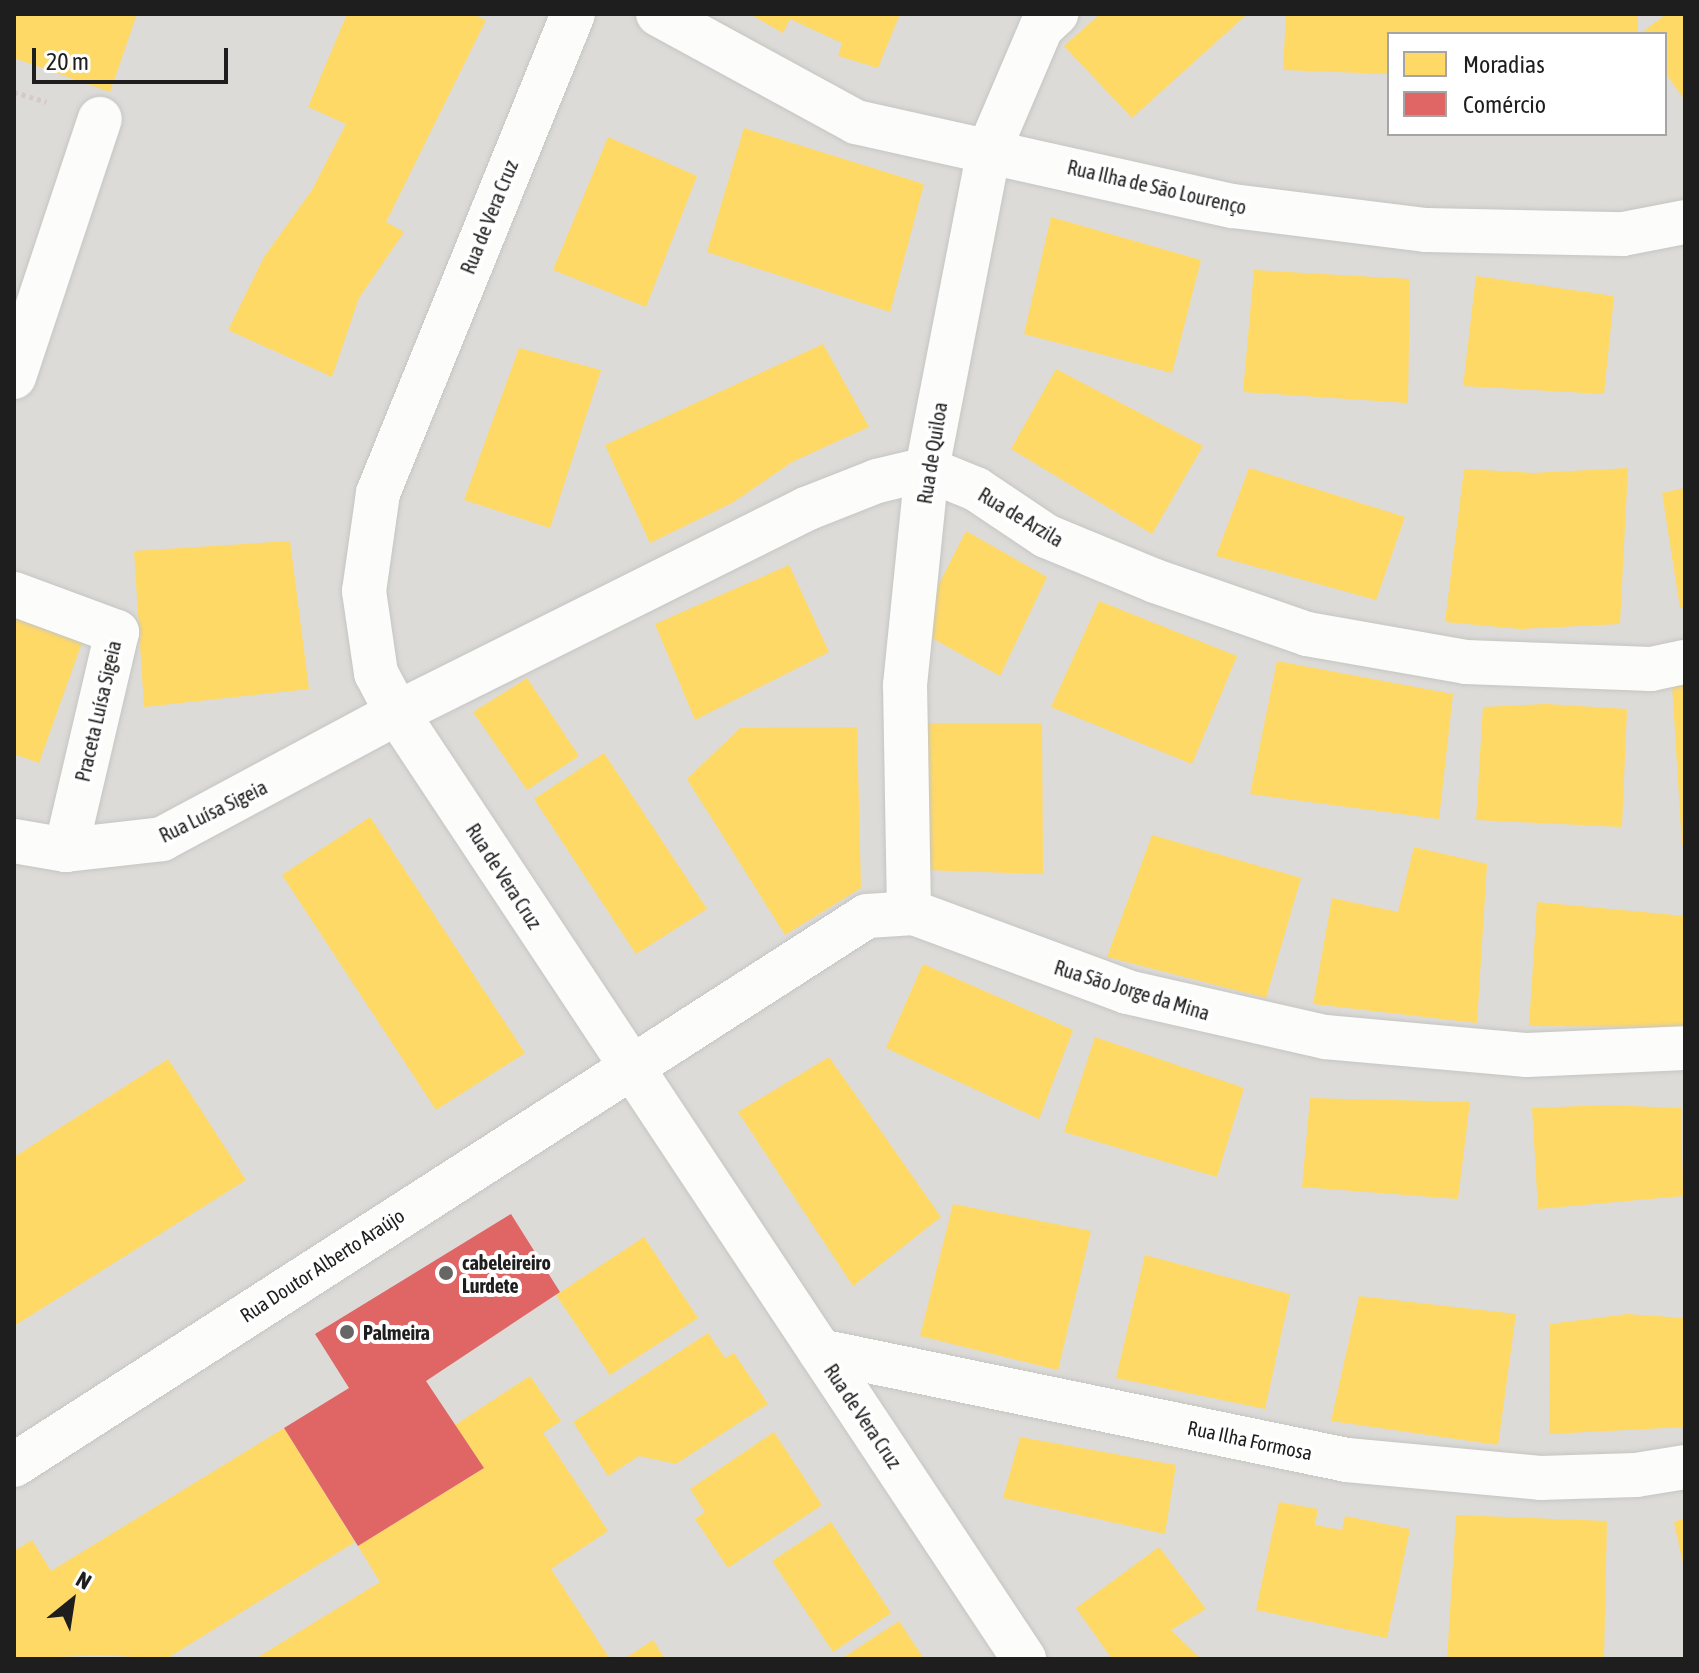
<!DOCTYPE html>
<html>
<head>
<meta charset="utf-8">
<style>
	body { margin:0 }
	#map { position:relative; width:1699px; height:1673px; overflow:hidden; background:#edece7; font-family:"Asap Condensed",sans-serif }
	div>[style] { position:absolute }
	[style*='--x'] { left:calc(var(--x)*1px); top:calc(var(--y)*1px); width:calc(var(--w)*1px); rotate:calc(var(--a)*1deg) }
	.residential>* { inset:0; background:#dcdbd8 }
	.homes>* { inset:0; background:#ffd966 }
	.shops>* { inset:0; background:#e06666 }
	.path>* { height:5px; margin-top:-2.5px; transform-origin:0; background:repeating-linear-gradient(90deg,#d7cac6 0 4px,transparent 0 8px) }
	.roads { filter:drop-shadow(0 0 2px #c5c5c3) drop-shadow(0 0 2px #c5c5c3) }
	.street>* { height:44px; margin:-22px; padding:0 22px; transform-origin:22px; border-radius:22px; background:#fcfcfb }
	.dots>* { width:22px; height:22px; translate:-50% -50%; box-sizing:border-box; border:4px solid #fff; border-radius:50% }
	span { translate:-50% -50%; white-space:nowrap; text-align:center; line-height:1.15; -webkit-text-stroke:8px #fff; paint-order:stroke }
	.street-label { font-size:20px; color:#1e1e1e }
	.poi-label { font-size:20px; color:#1e1e1e; font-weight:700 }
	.left { translate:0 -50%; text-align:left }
	.frame { position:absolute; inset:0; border:16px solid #1e1e1e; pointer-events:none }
	.legend { position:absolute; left:1387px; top:32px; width:280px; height:104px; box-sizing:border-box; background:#fff; border:2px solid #a5a5a5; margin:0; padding:10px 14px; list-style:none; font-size:24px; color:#1e1e1e }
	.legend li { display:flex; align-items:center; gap:16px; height:40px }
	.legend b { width:40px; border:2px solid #a5a5a5 }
	.north { position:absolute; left:32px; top:1561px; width:80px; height:80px; -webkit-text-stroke:6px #fff; paint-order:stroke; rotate:30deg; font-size:22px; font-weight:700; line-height:32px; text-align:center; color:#1e1e1e }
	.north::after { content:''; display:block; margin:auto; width:28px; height:36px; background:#1e1e1e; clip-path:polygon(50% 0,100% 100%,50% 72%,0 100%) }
	.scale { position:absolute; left:32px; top:48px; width:196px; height:36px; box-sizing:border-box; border:4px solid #1e1e1e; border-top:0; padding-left:10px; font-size:24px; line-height:28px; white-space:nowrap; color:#1e1e1e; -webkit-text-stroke:6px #fff; paint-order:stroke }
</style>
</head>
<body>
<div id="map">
	<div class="residential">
		<div style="clip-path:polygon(evenodd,14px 14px,1685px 14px,1685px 1659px,14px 1659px,14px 14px,1389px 34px,1665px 34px,1665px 134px,1389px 134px,1389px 34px)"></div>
	</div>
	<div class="homes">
		<div style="clip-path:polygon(14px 14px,137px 14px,110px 92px,14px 58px)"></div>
		<div style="clip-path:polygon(347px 14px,472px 14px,486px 20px,386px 222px,404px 232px,359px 298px,332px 377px,228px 330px,264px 257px,312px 190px,346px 124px,308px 107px)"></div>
		<div style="clip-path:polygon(750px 14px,900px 14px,878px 68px,838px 56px,842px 43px,790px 19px,783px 33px)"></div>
		<div style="clip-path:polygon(1100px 14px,1243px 14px,1245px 16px,1132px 118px,1064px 46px)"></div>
		<div style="clip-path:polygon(1286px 14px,1638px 14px,1638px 34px,1389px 34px,1389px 74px,1283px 70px)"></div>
		<div style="clip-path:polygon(1666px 14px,1685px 14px,1685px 100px,1665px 73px,1665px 34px,1640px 34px)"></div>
		<div style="clip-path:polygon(744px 128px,924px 184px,890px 312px,707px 252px)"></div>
		<div style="clip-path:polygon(608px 137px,697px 176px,646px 307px,553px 270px)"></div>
		<div style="clip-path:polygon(1051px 217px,1201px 260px,1172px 373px,1024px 334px)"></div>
		<div style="clip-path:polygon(1254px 270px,1410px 279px,1408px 403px,1243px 392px)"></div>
		<div style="clip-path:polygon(1476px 276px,1614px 296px,1604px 394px,1463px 386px)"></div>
		<div style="clip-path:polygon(823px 344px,869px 427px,792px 462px,732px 503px,650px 543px,605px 445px)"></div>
		<div style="clip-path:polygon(519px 348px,601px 370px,550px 528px,464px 500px)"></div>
		<div style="clip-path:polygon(1056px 369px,1203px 446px,1152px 534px,1011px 449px)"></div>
		<div style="clip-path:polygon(1249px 468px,1405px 517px,1376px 600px,1216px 556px)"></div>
		<div style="clip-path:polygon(1628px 468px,1620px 624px,1521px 629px,1445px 622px,1464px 469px,1533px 473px)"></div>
		<div style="clip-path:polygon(1685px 488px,1685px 607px,1680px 608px,1662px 493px)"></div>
		<div style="clip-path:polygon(966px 531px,1047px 577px,1000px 676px,916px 629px)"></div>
		<div style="clip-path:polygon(290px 541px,309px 689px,144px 707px,134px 551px)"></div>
		<div style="clip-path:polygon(789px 565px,829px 652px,695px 720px,655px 624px)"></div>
		<div style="clip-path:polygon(1099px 601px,1237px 656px,1192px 764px,1051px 707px)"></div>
		<div style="clip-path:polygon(14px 610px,85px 634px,39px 763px,14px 754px)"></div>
		<div style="clip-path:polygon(1277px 661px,1453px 694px,1439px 819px,1250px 794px)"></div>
		<div style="clip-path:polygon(527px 678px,579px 756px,527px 790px,473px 712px)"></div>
		<div style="clip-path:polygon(1685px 683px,1685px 846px,1682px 846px,1672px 684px)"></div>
		<div style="clip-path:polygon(1547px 704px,1627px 709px,1622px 827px,1476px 820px,1483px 707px)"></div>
		<div style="clip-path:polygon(917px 723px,1042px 723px,1043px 874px,923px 870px)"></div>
		<div style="clip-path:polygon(857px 727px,861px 888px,785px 935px,687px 779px,740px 728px)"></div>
		<div style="clip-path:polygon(604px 753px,707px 909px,636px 954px,534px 799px)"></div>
		<div style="clip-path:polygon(370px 817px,525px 1053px,436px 1110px,282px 875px)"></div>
		<div style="clip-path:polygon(1152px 835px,1301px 878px,1266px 998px,1107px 957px)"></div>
		<div style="clip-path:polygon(1414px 847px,1487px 864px,1477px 1023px,1313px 1004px,1332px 898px,1398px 912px)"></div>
		<div style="clip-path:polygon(1537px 902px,1685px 916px,1685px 1027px,1529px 1026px)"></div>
		<div style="clip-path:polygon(923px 964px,1073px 1030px,1039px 1119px,886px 1048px)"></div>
		<div style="clip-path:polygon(1095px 1037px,1244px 1088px,1217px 1177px,1064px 1132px)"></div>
		<div style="clip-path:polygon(829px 1057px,941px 1217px,853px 1286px,738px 1112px)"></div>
		<div style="clip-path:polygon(168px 1059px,246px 1180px,14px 1326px,14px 1157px)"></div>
		<div style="clip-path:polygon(1310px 1098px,1470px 1102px,1458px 1199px,1302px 1187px)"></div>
		<div style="clip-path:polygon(1606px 1105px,1681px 1108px,1683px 1196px,1538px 1209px,1532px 1108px)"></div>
		<div style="clip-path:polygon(953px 1204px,1091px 1231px,1058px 1370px,920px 1336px)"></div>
		<div style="clip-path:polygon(644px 1237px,698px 1318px,610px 1375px,556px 1295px)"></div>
		<div style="clip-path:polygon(1145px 1255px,1290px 1294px,1265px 1409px,1116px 1378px)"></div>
		<div style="clip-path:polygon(1359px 1296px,1516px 1314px,1498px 1445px,1331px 1421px)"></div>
		<div style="clip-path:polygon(1627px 1314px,1685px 1318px,1685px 1427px,1549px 1434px,1550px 1324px)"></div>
		<div style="clip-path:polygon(708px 1333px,725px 1358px,734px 1353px,768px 1404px,676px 1464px,639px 1456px,608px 1476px,573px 1422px)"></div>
		<div style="clip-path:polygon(530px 1376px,561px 1421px,543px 1433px,608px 1531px,551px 1569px,610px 1659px,255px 1659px,380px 1582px,358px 1546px,484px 1468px,455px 1425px)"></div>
		<div style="clip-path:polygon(284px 1428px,355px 1542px,166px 1659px,102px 1655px,14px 1659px,14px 1551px,32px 1540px,51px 1571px)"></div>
		<div style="clip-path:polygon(774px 1432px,822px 1505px,728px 1568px,695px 1519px,705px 1512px,690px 1489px)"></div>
		<div style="clip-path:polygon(1020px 1437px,1176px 1465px,1165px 1534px,1003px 1498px)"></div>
		<div style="clip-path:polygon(1279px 1502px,1318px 1509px,1315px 1525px,1342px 1530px,1345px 1516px,1410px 1529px,1387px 1638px,1256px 1610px)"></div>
		<div style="clip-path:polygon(1456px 1515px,1607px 1521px,1604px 1659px,1447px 1659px)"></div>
		<div style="clip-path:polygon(1685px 1518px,1685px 1568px,1684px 1568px,1674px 1522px)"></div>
		<div style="clip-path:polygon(831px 1522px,891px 1613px,833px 1652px,772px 1561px)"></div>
		<div style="clip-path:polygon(1159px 1547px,1206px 1609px,1171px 1630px,1201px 1659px,1112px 1659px,1076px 1608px)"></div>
		<div style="clip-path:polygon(899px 1621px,924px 1659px,841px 1659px)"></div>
		<div style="clip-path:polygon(653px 1640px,665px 1659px,624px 1659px)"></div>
	</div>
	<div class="shops">
		<div style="clip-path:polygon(511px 1214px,560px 1292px,426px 1381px,484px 1468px,358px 1546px,284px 1428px,349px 1388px,315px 1334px)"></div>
	</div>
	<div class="path">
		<div style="--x:14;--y:92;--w:34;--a:17"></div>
	</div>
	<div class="roads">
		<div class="street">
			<div style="--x:573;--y:14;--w:517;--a:112.15"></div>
			<div style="--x:378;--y:493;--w:99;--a:98.1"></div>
			<div style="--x:364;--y:591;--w:83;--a:81.7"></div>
			<div style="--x:376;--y:673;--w:45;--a:62.3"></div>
			<div style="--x:397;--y:713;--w:1135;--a:56.46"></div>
			<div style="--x:658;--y:14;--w:226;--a:28.6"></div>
			<div style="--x:856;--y:122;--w:386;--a:12.6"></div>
			<div style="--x:1233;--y:206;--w:194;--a:7.1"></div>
			<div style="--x:1426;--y:230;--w:197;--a:1.2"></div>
			<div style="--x:1623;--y:234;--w:63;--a:-11"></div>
			<div style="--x:14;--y:377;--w:272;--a:-71.6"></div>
			<div style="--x:14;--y:594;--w:110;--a:20.3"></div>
			<div style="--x:117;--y:632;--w:224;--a:103.2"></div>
			<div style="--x:14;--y:841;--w:53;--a:9.8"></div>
			<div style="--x:66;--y:850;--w:97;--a:-6.5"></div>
			<div style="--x:162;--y:839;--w:267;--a:-28.2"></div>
			<div style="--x:397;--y:713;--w:457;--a:-26.5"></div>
			<div style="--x:806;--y:509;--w:76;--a:-21.5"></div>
			<div style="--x:877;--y:481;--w:51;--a:-13.5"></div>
			<div style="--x:927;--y:469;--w:53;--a:22.2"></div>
			<div style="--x:976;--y:489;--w:84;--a:33.9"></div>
			<div style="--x:1046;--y:536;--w:118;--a:22.4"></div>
			<div style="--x:1155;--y:581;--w:161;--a:19.2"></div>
			<div style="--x:1307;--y:634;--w:161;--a:10"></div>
			<div style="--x:1466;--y:662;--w:185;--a:2.2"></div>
			<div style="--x:1651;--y:669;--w:35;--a:-12"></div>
			<div style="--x:909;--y:912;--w:227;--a:-91"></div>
			<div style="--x:905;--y:685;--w:217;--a:-84.2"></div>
			<div style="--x:927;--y:469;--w:325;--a:-79"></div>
			<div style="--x:989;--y:150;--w:133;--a:-66.9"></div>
			<div style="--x:1041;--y:28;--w:21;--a:-43"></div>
			<div style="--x:820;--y:1351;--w:538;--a:11.69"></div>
			<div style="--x:1347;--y:1460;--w:194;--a:5.3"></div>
			<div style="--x:1540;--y:1478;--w:96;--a:-1.8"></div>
			<div style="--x:1636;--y:1475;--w:50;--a:-9.3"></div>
			<div style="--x:14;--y:1465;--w:1014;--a:-32.77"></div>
			<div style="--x:867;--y:916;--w:47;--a:-3.7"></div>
			<div style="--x:914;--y:913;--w:227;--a:20.3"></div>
			<div style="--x:1127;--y:992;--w:203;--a:12.8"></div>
			<div style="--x:1325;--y:1037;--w:203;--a:5.1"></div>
			<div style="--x:1527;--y:1055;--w:158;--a:-2.5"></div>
		</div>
	</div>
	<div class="dots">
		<div style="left:446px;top:1273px;background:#666664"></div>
		<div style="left:347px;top:1332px;background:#666664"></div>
	</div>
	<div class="street-label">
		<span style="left:1157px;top:187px;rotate:13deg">Rua Ilha de São Lourenço</span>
		<span style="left:489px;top:217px;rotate:-68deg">Rua de Vera Cruz</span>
		<span style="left:932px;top:453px;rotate:-81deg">Rua de Quiloa</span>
		<span style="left:1021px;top:517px;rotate:31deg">Rua de Arzila</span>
		<span style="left:98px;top:711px;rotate:-77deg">Praceta Luísa Sigeia</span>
		<span style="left:213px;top:811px;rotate:-26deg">Rua Luísa Sigeia</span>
		<span style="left:504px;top:876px;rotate:57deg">Rua de Vera Cruz</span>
		<span style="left:1132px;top:990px;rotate:17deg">Rua São Jorge da Mina</span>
		<span style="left:322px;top:1265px;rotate:-33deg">Rua Doutor Alberto Araújo</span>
		<span style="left:863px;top:1416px;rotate:56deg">Rua de Vera Cruz</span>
		<span style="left:1250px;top:1440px;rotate:12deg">Rua Ilha Formosa</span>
	</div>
	<div class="poi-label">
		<span class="left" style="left:462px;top:1274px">cabeleireiro<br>Lurdete</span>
		<span class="left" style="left:363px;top:1332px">Palmeira</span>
	</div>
	<div class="frame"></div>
	<ul class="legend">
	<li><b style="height:22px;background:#ffd966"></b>Moradias</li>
	<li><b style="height:22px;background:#e06666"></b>Comércio</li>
	</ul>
	<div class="north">N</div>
	<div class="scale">20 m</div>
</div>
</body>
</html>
